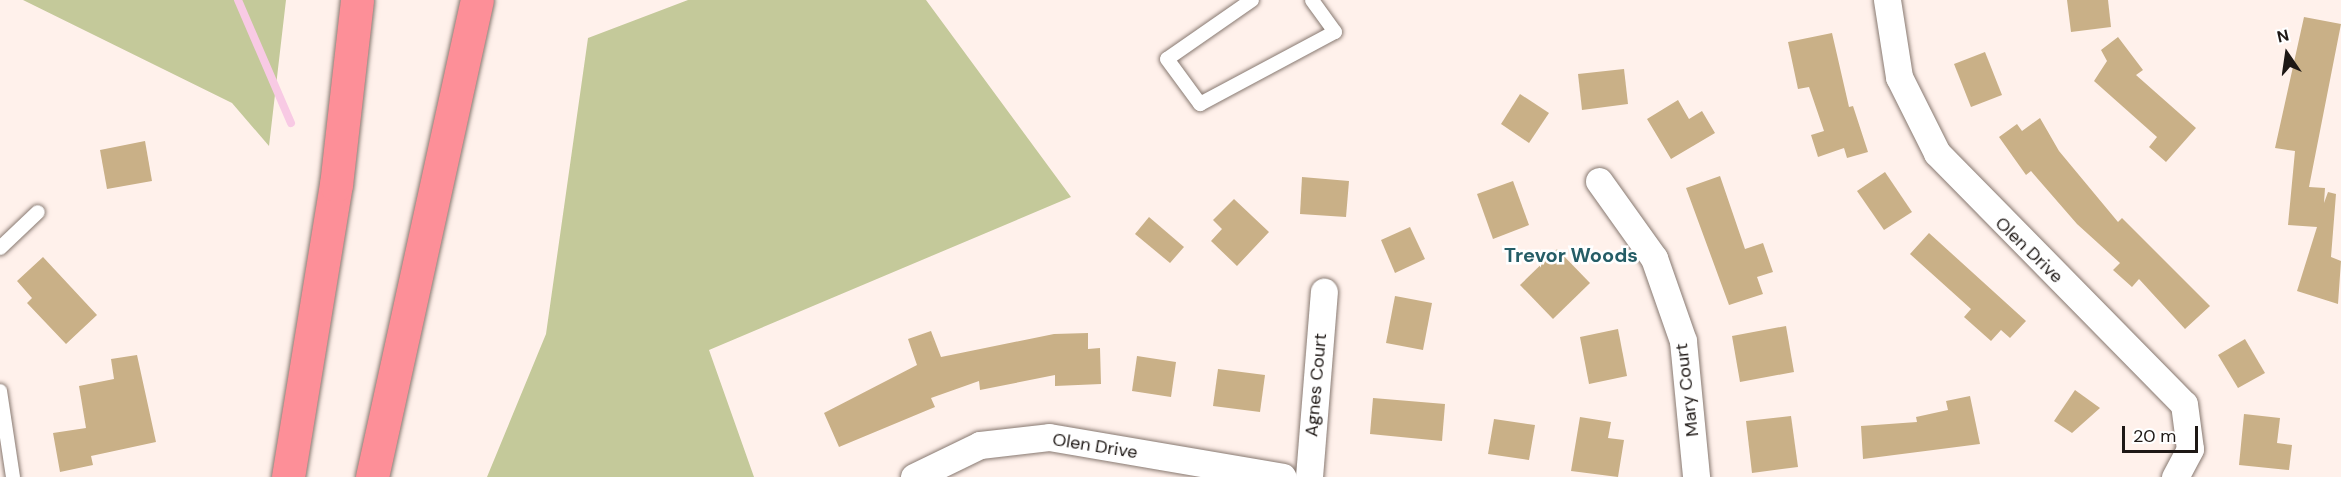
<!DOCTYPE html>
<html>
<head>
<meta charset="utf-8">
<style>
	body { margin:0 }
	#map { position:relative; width:2341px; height:477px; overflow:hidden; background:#fff1eb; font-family:"DM Sans",sans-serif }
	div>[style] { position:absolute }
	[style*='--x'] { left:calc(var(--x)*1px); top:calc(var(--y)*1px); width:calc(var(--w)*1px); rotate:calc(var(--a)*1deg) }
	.forest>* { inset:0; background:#c4c99a }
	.stream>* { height:8px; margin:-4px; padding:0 4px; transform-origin:4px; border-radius:4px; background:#f8cae4 }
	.building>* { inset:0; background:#c9b087 }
	.roads { filter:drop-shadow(0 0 2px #887971) drop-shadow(0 0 2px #887971) }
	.lane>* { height:14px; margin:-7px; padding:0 7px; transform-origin:7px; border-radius:7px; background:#fff }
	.street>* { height:27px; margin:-13.5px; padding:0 13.5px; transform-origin:13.5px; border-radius:13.5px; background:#fff }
	.highway>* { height:33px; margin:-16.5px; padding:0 16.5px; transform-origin:16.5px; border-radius:16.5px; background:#fd8f98 }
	span { translate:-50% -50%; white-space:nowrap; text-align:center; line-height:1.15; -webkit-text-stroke:5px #fff; paint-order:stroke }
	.street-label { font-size:18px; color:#1e1815 }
	.neighbourhood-label { font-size:20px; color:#255d66; font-weight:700 }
	.north { position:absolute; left:2257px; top:24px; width:60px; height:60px; -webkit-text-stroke:4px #fff; paint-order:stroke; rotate:347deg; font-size:16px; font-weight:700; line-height:24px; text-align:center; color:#1e1815 }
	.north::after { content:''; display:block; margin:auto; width:21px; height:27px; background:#1e1815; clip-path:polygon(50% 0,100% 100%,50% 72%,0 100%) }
	.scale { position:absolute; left:2122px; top:426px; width:76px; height:27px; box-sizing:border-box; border:3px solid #1e1815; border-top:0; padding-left:8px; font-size:18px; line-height:21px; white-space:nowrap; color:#1e1815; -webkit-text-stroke:4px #fff; paint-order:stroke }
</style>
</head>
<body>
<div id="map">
	<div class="forest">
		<div style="clip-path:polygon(23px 0,286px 0,269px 146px,232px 103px)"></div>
		<div style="clip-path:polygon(688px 0,926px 0,1071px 197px,709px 350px,754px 477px,487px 477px,546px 334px,588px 38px)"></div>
	</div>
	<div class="stream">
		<div style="--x:238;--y:0;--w:134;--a:66.7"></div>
	</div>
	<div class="building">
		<div style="clip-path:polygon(2067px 0,2108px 0,2111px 27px,2071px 32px)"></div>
		<div style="clip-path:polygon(2304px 17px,2341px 24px,2309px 187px,2325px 188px,2324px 203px,2328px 192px,2336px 194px,2331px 257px,2341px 261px,2338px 304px,2297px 291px,2317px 227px,2288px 225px,2295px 151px,2275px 148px)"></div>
		<div style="clip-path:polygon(1832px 33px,1849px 107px,1853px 106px,1868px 152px,1847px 158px,1844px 148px,1818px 157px,1811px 135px,1824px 131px,1809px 87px,1798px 89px,1788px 42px)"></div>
		<div style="clip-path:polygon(2118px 37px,2143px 70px,2136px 75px,2196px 128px,2166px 162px,2149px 147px,2157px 137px,2094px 81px,2107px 61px,2101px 50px)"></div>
		<div style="clip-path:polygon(1985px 52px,2002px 95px,1971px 107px,1954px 64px)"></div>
		<div style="clip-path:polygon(1624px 69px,1628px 104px,1582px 110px,1578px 74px)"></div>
		<div style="clip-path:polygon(1520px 94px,1549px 113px,1529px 143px,1501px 124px)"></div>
		<div style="clip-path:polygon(1678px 100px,1689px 119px,1702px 111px,1715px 133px,1671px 159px,1647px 119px)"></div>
		<div style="clip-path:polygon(2040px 118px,2059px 151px,2118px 222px,2122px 218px,2210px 306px,2185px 329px,2139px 279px,2132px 287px,2113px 270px,2120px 263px,2077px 224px,2031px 171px,2026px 175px,1999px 137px,2017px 124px,2022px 131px)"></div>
		<div style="clip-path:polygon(145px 141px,152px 181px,107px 189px,100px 150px)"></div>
		<div style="clip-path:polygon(1885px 172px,1912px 212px,1884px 230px,1857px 191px)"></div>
		<div style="clip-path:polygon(1720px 176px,1745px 249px,1763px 243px,1773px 272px,1757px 277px,1763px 294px,1729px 305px,1686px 188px)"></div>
		<div style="clip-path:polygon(1302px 177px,1349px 181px,1346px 217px,1300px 214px)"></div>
		<div style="clip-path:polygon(1513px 181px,1529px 225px,1493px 239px,1477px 194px)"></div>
		<div style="clip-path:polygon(1234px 199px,1269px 232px,1237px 266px,1211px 241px,1222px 229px,1213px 220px)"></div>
		<div style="clip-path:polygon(1149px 217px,1184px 247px,1170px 263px,1135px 234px)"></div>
		<div style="clip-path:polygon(1410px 227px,1425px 259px,1395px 273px,1381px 240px)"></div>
		<div style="clip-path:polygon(1929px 233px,2026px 321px,2010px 338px,2001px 330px,1991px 341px,1964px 317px,1971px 309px,1910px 254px)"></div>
		<div style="clip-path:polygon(1557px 249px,1590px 283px,1553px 319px,1520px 285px)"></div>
		<div style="clip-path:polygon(43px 257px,97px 315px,66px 344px,27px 303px,32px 298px,17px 281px)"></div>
		<div style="clip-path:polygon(1395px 296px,1432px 303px,1423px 350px,1386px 343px)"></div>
		<div style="clip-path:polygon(1786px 326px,1794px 372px,1740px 382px,1732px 336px)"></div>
		<div style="clip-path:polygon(1618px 329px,1627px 376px,1589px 384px,1580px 337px)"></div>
		<div style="clip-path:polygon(931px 331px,941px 357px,1054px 334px,1088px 333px,1088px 349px,1100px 348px,1101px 384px,1055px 386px,1055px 375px,980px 390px,979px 381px,931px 398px,935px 407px,839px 447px,824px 413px,917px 365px,908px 339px)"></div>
		<div style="clip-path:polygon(2245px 339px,2265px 373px,2238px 388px,2218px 355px)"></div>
		<div style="clip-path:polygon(137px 355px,156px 442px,91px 456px,93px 465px,60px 472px,53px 433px,86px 428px,79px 386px,114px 379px,111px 359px)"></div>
		<div style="clip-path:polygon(1137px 356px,1176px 362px,1171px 397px,1132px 391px)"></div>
		<div style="clip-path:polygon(1218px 369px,1265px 375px,1260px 412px,1213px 406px)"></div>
		<div style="clip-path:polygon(2075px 390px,2100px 408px,2072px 433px,2054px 421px)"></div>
		<div style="clip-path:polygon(1970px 396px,1980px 444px,1863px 459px,1861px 426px,1917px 422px,1916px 417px,1948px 410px,1946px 401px)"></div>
		<div style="clip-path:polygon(1373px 398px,1445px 404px,1442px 441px,1370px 434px)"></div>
		<div style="clip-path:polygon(2244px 414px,2280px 418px,2277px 443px,2292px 445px,2289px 470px,2239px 465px)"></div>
		<div style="clip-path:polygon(1791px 416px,1798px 467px,1752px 473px,1746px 421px)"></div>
		<div style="clip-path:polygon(1580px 417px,1611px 422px,1608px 438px,1624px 440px,1618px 477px,1571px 471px)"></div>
		<div style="clip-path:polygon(1494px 419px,1535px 425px,1529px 460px,1488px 454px)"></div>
	</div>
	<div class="roads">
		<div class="lane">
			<div style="--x:1252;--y:0;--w:103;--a:145.2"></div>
			<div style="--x:1167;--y:59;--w:56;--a:53.7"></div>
			<div style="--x:1200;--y:104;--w:153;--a:-28.1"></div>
			<div style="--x:1335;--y:32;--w:39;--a:-126"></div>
			<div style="--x:0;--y:248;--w:52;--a:-43.5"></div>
			<div style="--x:0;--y:391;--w:87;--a:81.4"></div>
		</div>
		<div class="street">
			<div style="--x:1887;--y:0;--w:78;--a:81.1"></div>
			<div style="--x:1899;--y:77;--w:85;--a:63.4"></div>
			<div style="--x:1937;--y:153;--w:352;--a:45.5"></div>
			<div style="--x:2184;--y:404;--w:45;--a:82.4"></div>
			<div style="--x:2190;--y:449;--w:32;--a:118"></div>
			<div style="--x:1599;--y:181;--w:95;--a:54.5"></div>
			<div style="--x:1654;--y:258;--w:88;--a:70.7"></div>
			<div style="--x:1683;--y:341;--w:137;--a:84.5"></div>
			<div style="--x:914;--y:477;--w:73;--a:-25.9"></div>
			<div style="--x:980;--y:445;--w:69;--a:-6.6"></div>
			<div style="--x:1049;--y:437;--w:237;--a:9.7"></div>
			<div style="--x:1309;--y:477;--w:186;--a:-85.4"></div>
		</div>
		<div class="highway">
			<div style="--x:288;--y:477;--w:296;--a:-80.7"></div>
			<div style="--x:336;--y:185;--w:186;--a:-83.5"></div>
			<div style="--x:372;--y:477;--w:488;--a:-77.6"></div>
		</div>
	</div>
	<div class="street-label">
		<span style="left:2029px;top:250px;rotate:44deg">Olen Drive</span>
		<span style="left:1316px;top:385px;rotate:-85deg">Agnes Court</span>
		<span style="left:1687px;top:390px;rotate:-97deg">Mary Court</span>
		<span style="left:1095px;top:446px;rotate:9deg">Olen Drive</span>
	</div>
	<div class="neighbourhood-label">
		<span style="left:1571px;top:255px">Trevor Woods</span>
	</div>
	<div class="north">N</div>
	<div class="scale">20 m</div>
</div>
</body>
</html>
